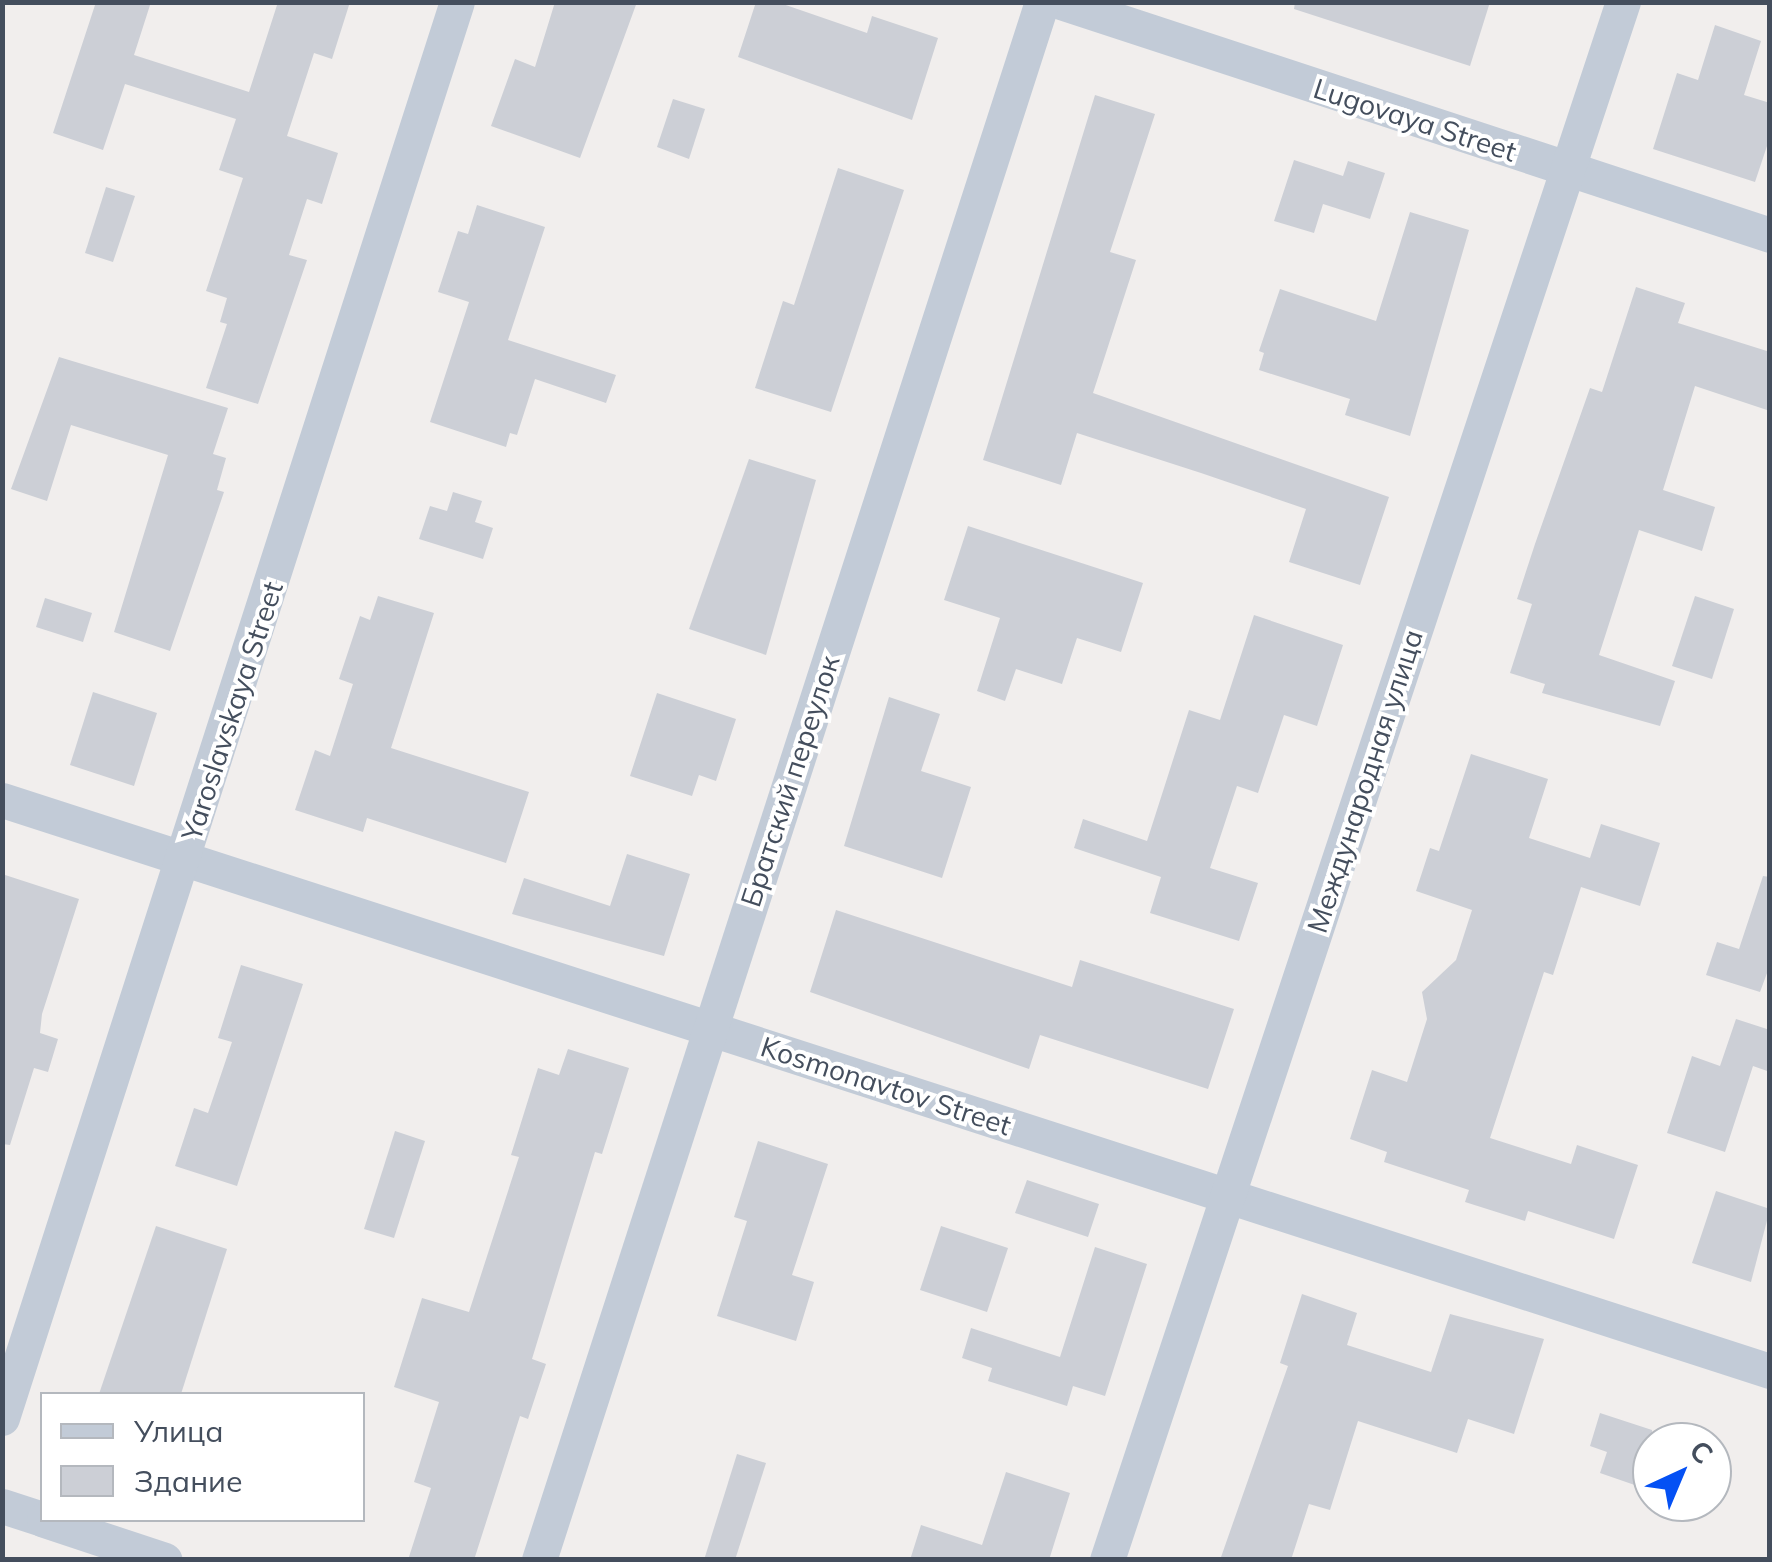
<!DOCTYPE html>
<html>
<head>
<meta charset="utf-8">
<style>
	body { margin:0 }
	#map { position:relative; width:1772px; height:1562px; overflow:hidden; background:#f1eeed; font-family:Mulish,sans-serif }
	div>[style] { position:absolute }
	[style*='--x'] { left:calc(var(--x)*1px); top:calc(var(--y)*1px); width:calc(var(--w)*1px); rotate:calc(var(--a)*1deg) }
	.building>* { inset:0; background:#cccfd6 }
	.street>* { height:35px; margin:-17.5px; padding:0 17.5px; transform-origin:17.5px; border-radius:17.5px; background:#c2cbd7 }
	span { translate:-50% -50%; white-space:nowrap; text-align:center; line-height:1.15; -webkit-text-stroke:8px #fff; paint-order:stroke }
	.street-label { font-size:28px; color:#444e5d }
	.frame { position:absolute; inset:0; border:5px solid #444e5d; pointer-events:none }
	.legend { position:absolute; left:40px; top:1392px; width:325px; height:130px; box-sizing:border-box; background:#fff; border:2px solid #b4b8be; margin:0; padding:12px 18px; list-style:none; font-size:30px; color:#444e5d }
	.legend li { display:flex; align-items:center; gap:20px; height:50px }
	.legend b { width:50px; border:2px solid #b4b8be }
	.north { position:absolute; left:1632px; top:1422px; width:100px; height:100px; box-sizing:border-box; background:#fff; border:2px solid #b4b8be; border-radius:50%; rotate:44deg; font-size:28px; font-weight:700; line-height:40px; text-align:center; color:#444e5d }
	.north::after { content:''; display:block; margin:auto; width:35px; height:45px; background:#0551f4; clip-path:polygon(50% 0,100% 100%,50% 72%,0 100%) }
</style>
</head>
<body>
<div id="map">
	<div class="building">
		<div style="clip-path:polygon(96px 2px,151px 2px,134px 55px,249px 92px,278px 2px,350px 2px,332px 59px,314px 53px,287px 136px,338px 153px,322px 204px,307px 199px,289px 255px,307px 260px,258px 404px,206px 388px,227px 324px,220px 322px,227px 298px,206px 291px,243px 178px,219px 170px,236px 119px,125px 84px,103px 150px,53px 133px)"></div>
		<div style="clip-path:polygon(555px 2px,637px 2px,580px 158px,491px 126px,515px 59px,535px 67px)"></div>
		<div style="clip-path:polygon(756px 2px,777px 2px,867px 33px,872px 16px,938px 38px,912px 120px,738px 57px)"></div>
		<div style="clip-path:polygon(1295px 2px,1490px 2px,1470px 66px,1294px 9px)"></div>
		<div style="clip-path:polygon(1715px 25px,1761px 41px,1744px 95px,1770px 103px,1770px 137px,1755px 182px,1653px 149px,1677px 73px,1698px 80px)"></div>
		<div style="clip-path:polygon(1095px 95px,1155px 114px,1110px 252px,1136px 260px,1093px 393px,1389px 497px,1360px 585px,1289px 562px,1306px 509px,1201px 473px,1077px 433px,1061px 485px,983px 460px)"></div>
		<div style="clip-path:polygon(673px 99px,705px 109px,689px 159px,657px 147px)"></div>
		<div style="clip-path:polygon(1294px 160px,1343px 176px,1348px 161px,1385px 173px,1370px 219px,1323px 204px,1314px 233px,1274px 221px)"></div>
		<div style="clip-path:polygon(838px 168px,904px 190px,831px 412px,755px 388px,783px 301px,794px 305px)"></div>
		<div style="clip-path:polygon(106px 187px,135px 196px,113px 262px,85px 253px)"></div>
		<div style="clip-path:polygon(477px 205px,545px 227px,508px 340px,616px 375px,606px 403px,535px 379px,517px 435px,510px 433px,506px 447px,430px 422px,469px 302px,438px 292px,458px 231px,468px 234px)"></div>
		<div style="clip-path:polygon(1410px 212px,1469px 230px,1410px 436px,1345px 415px,1350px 399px,1259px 370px,1264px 353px,1259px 351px,1280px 289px,1376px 321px)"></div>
		<div style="clip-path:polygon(1636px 287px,1685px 303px,1678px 323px,1770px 352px,1770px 411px,1695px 386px,1663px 490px,1715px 507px,1702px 551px,1639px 530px,1599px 655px,1675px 681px,1660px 726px,1542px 693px,1545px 684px,1510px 673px,1532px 604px,1517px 599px,1535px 544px,1590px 388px,1602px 392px)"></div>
		<div style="clip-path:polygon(59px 357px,228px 408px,213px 454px,226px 458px,217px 490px,224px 492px,170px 651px,114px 632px,168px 455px,71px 425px,47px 501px,11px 489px)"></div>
		<div style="clip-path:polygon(749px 459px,816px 480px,766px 655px,689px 629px)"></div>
		<div style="clip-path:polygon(453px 492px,482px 501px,475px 522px,493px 528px,483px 559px,419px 539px,430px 506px,447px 511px)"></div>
		<div style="clip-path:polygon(968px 526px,1143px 583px,1121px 652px,1077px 638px,1062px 684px,1016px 669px,1005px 701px,977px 691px,1000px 618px,944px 600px)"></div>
		<div style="clip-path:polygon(378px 596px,434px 613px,391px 748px,529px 792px,506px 863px,367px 818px,363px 832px,295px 810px,315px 750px,330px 756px,353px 684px,339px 679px,360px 616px,370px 620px)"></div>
		<div style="clip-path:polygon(1695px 596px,1734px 609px,1712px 679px,1672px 666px)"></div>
		<div style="clip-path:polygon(45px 598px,92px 613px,83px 642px,36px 627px)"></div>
		<div style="clip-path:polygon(1254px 615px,1343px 645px,1317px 726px,1284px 715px,1258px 793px,1237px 786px,1210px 868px,1258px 883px,1239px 941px,1150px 913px,1161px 877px,1074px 848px,1083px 819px,1147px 841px,1189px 710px,1220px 720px)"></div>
		<div style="clip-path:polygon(93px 692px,157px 713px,134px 786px,70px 765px)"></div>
		<div style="clip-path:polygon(657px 693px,736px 719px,716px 781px,699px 775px,692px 796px,630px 776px)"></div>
		<div style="clip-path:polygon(889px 697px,940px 714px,921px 771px,971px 787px,942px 878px,844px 846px)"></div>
		<div style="clip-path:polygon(1471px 754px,1548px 779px,1529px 838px,1590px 858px,1601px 824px,1660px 843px,1640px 906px,1581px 887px,1553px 975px,1544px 972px,1490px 1138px,1571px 1164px,1577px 1145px,1638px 1165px,1614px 1239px,1528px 1211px,1525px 1221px,1465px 1202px,1469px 1190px,1384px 1162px,1387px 1152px,1350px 1139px,1372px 1070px,1407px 1082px,1427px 1019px,1422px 992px,1456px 960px,1472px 910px,1416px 891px,1430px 848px,1439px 851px)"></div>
		<div style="clip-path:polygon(627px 854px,690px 874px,664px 956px,512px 914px,524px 878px,610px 906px)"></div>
		<div style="clip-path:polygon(2px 874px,79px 899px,42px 1014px,40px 1033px,58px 1039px,48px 1072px,34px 1068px,10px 1145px,2px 1144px)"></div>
		<div style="clip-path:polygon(1763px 876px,1770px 877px,1770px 965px,1760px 992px,1706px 975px,1717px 942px,1739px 949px)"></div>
		<div style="clip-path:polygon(836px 910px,1072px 987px,1080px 960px,1234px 1009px,1208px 1089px,1040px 1035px,1029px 1069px,810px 992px)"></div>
		<div style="clip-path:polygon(241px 965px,303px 984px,237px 1186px,175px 1166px,194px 1108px,208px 1113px,232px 1042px,218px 1038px)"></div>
		<div style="clip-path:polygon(1736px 1019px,1770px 1030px,1770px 1072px,1753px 1066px,1725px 1152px,1667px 1133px,1692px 1056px,1720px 1066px)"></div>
		<div style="clip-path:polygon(568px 1049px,629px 1068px,602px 1154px,595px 1152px,532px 1359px,546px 1364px,528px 1419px,520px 1416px,474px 1560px,408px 1560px,431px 1488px,414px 1482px,439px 1402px,394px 1387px,422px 1298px,469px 1312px,519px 1157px,511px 1155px,538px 1068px,559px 1075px)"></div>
		<div style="clip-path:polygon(395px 1131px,425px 1141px,394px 1238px,364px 1229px)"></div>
		<div style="clip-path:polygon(758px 1141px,828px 1164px,792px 1275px,814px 1282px,796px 1341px,717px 1316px,747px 1221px,734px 1217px)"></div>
		<div style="clip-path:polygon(1027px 1180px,1099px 1204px,1088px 1237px,1015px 1213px)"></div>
		<div style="clip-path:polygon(1716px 1191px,1770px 1209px,1751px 1282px,1692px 1263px)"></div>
		<div style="clip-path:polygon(156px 1226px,227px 1249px,181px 1394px,99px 1394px)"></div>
		<div style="clip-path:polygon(941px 1226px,1008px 1248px,987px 1312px,920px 1290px)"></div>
		<div style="clip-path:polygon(1095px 1247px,1147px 1264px,1105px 1396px,1073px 1386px,1067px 1406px,988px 1381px,992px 1368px,962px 1358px,971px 1328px,1060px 1357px)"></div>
		<div style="clip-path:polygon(1302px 1294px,1357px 1313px,1347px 1345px,1431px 1372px,1450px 1314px,1544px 1339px,1514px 1434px,1468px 1419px,1457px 1453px,1358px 1421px,1330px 1510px,1309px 1504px,1291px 1560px,1220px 1560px,1288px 1366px,1280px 1363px)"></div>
		<div style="clip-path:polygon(1600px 1413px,1652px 1430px,1652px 1491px,1600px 1473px,1607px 1452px,1590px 1446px)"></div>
		<div style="clip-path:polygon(737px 1454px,766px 1463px,735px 1560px,704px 1560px)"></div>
		<div style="clip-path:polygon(1006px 1472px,1070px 1493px,1049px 1560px,910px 1560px,921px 1525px,982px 1545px)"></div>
	</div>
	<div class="street">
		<div style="--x:1061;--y:2;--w:746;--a:18.19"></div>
		<div style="--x:2;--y:800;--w:1858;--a:17.9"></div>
		<div style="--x:2;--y:1418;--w:1487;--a:-72.19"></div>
		<div style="--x:2;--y:1506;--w:42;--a:18"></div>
		<div style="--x:44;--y:1520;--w:127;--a:18.3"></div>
		<div style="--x:539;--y:1560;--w:1637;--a:-72.11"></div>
		<div style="--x:1107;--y:1560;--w:1641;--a:-71.68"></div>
	</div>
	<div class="street-label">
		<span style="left:1415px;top:120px;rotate:18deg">Lugovaya Street</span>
		<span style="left:232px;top:711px;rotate:-72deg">Yaroslavskaya Street</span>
		<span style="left:790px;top:781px;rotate:-72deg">Братский переулок</span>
		<span style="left:1365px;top:781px;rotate:-72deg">Международная улица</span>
		<span style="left:886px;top:1086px;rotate:18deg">Kosmonavtov Street</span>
	</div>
	<div class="frame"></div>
	<ul class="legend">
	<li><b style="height:12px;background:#c2cbd7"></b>Улица</li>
	<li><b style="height:28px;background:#cccfd6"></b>Здание</li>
	</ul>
	<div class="north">С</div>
</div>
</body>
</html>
